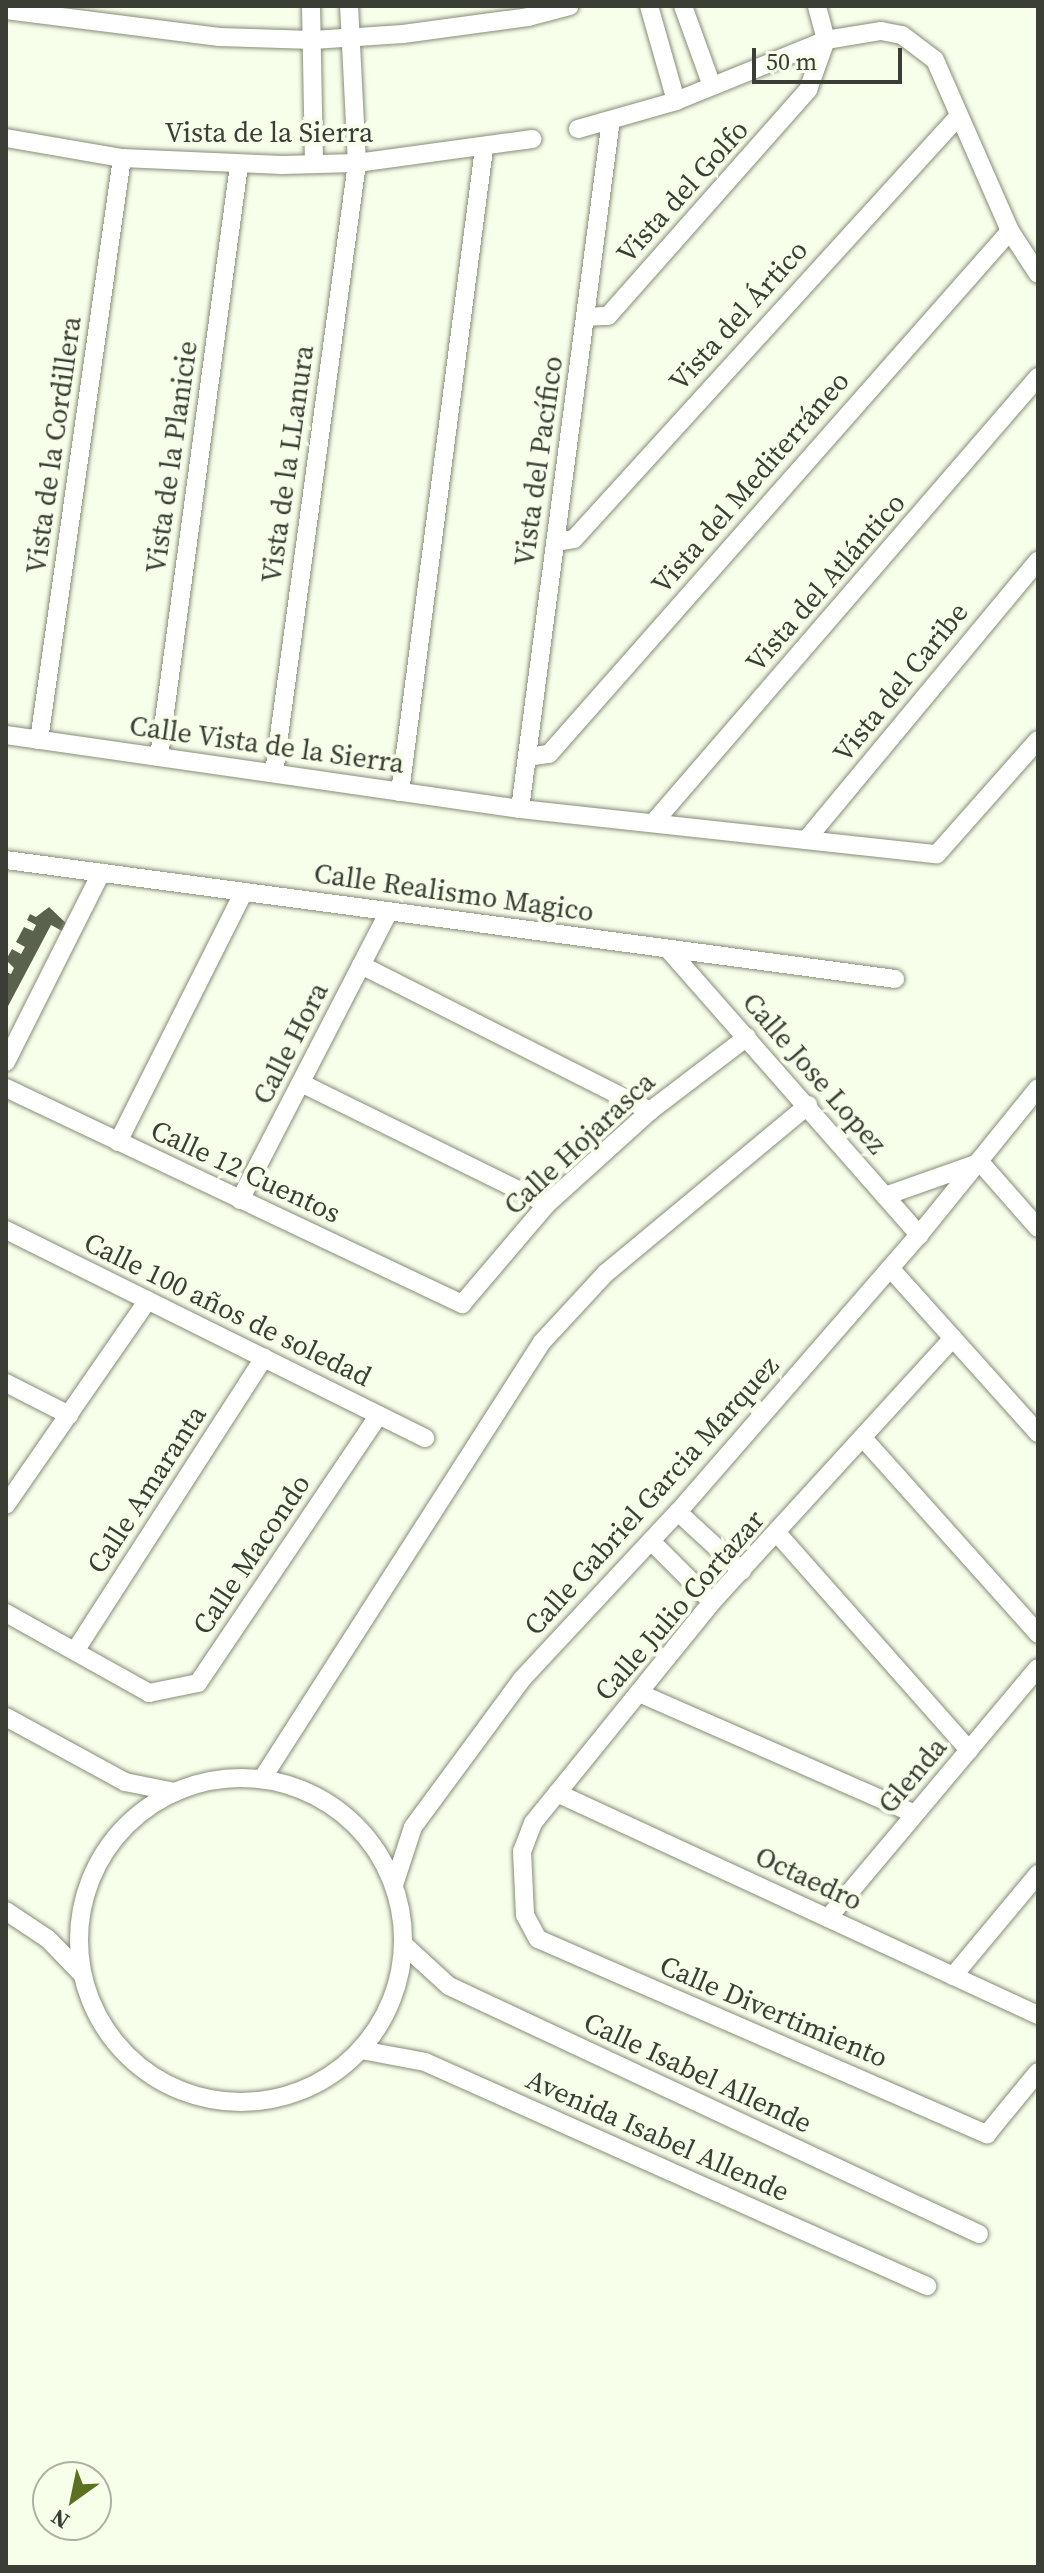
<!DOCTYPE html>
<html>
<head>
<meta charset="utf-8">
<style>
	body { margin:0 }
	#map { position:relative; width:1044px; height:2573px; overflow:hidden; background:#f7feea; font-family:"Source Serif 4",serif }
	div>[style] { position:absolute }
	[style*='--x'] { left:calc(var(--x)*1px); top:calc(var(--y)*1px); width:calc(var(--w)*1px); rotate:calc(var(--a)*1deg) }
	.building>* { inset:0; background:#5a614c }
	.roads { filter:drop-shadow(0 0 2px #858d77) drop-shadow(0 0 2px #858d77) }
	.street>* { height:18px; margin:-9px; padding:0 9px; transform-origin:9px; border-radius:9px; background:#fff }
	.street>.ring { margin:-9px; padding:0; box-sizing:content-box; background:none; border:18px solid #fff; border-radius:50% }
	span { translate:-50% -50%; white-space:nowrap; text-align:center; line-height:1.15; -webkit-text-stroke:8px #f7feea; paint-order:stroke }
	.street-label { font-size:28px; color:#3b3e35 }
	.frame { position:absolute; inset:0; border:8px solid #3b3e35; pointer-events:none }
	.north { position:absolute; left:32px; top:2461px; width:80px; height:80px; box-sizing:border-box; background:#f7feea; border:2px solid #acb1a2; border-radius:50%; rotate:213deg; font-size:22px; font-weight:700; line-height:32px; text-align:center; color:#3b3e35 }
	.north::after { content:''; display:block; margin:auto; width:28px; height:36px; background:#5b7020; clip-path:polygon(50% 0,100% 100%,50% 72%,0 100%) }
	.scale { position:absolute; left:752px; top:48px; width:150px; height:36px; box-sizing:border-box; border:4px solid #3b3e35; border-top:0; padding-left:10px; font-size:24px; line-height:28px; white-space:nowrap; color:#3b3e35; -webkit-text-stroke:6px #f7feea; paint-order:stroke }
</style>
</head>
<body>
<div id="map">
	<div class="building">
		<div style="clip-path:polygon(49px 907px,69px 926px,66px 933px,51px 925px,6px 1010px,6px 972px,11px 974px,14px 968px,6px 960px,12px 949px,21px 954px,25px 947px,16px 942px,24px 927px,33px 931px,36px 925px,27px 920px,30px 914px,36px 917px)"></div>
	</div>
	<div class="roads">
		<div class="street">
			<div style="--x:311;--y:6;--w:157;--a:88.9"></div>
			<div style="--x:649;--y:6;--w:99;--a:74.1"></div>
			<div style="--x:683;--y:6;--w:85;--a:70.1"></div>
			<div style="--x:6;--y:10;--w:215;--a:7.2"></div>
			<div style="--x:219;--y:37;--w:94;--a:1.8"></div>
			<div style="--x:313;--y:40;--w:90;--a:-3.8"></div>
			<div style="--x:403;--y:34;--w:126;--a:-7.7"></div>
			<div style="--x:528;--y:17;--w:43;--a:-14.7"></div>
			<div style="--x:578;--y:129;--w:102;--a:-15.9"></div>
			<div style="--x:676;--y:101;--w:162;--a:-22.1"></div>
			<div style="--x:826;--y:40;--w:56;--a:-9.3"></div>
			<div style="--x:881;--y:31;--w:21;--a:11"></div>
			<div style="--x:902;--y:35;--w:41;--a:37.1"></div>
			<div style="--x:935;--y:60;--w:187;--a:66.3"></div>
			<div style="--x:1010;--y:231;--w:51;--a:56.9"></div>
			<div style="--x:6;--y:138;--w:118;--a:9.8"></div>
			<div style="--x:122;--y:158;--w:160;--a:2.5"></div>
			<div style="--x:282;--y:165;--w:75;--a:-1.5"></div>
			<div style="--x:357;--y:163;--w:177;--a:-7.8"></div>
			<div style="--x:586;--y:317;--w:22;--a:-3"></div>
			<div style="--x:608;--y:316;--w:302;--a:-48.5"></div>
			<div style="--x:808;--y:90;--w:53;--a:-70.2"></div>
			<div style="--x:826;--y:40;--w:35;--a:-105"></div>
			<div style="--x:555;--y:542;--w:19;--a:-9"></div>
			<div style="--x:574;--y:539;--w:571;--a:-47.7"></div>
			<div style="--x:6;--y:735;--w:519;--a:8.19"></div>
			<div style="--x:520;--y:809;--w:419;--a:6.2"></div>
			<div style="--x:937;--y:854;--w:152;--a:-48.5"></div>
			<div style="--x:39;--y:740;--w:588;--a:-81.88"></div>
			<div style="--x:159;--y:757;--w:597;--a:-82.3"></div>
			<div style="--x:527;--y:757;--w:22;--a:-8"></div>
			<div style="--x:549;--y:754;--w:697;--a:-48.61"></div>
			<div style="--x:274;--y:773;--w:616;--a:-82.25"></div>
			<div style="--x:357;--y:163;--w:157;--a:-92.9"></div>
			<div style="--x:400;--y:792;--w:648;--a:-82.56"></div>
			<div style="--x:520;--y:809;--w:695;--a:-82.48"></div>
			<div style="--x:654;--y:822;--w:588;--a:-49.21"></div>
			<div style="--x:806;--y:840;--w:363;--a:-50.3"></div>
			<div style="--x:6;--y:860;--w:897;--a:7.62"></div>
			<div style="--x:668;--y:949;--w:381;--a:48.7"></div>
			<div style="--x:361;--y:965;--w:324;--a:26.8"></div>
			<div style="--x:6;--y:1062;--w:212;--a:-63.3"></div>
			<div style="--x:301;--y:1083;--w:274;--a:26.2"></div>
			<div style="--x:6;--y:1088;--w:505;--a:25.35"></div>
			<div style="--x:462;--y:1304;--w:131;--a:-49.6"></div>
			<div style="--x:547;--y:1204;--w:139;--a:-42.1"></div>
			<div style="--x:650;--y:1111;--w:122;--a:-37.3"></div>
			<div style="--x:118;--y:1142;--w:280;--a:-63.3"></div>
			<div style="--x:980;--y:1162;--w:88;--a:48.7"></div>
			<div style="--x:885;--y:1196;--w:99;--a:-19.5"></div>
			<div style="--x:240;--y:1200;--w:325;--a:-62.7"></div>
			<div style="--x:6;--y:1230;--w:468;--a:26.4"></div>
			<div style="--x:890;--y:1268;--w:222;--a:48.1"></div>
			<div style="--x:953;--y:1338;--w:357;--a:132.4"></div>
			<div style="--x:712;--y:1602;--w:284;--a:129"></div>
			<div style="--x:533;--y:1823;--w:30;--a:111"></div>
			<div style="--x:522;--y:1851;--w:64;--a:87.3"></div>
			<div style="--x:525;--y:1915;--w:27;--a:62"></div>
			<div style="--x:538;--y:1939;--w:490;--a:23.5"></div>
			<div style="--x:987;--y:2134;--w:80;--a:-50.6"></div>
			<div style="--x:6;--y:1383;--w:71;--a:26.9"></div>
			<div style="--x:863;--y:1438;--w:263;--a:48.2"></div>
			<div style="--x:6;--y:1505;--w:249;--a:-55.3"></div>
			<div style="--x:678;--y:1512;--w:87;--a:42.7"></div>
			<div style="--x:777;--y:1533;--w:290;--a:48.5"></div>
			<div style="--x:651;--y:1541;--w:86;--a:45"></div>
			<div style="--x:6;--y:1613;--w:164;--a:29.2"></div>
			<div style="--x:149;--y:1693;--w:50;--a:-11.5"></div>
			<div style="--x:198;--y:1683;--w:323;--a:-56"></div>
			<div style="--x:75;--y:1651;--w:349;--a:-57.2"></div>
			<div style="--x:639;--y:1693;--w:301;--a:23.7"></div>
			<div style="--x:6;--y:1717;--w:136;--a:28.6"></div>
			<div style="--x:125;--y:1782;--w:51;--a:11.3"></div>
			<div class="ring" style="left:79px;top:1778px;width:306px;height:306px"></div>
			<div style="--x:262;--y:1779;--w:519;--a:-57.35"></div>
			<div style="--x:542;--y:1342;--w:94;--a:-47.2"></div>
			<div style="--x:606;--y:1273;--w:263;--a:-39.7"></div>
			<div style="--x:557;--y:1793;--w:530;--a:24.78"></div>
			<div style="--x:394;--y:1885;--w:61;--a:-71.9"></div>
			<div style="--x:413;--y:1827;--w:184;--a:-53.6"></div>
			<div style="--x:522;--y:1679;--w:229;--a:-47"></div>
			<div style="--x:678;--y:1512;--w:367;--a:-49"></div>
			<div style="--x:919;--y:1235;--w:189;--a:-51"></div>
			<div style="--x:6;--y:1911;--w:50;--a:33.7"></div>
			<div style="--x:48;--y:1939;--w:49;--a:45.8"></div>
			<div style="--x:828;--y:1918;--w:326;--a:-50"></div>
			<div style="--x:403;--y:1944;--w:62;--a:42.4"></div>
			<div style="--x:449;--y:1986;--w:585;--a:25.08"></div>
			<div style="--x:953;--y:1976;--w:133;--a:-50.2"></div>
			<div style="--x:361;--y:2050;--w:65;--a:10.6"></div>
			<div style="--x:425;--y:2062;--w:550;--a:24.05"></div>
		</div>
	</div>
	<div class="street-label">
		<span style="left:269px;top:132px">Vista de la Sierra</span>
		<span style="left:682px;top:191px;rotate:-48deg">Vista del Golfo</span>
		<span style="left:738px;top:315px;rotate:-48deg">Vista del Ártico</span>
		<span style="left:53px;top:445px;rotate:-82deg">Vista de la Cordillera</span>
		<span style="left:171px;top:457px;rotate:-82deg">Vista de la Planicie</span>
		<span style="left:538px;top:461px;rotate:-82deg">Vista del Pacífico</span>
		<span style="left:287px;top:464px;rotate:-82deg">Vista de la LLanura</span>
		<span style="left:750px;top:482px;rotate:-49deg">Vista del Mediterráneo</span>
		<span style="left:825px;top:582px;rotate:-49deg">Vista del Atlántico</span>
		<span style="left:900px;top:682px;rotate:-51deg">Vista del Caribe</span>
		<span style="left:267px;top:744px;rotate:8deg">Calle Vista de la Sierra</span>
		<span style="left:454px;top:892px;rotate:8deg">Calle Realismo Magico</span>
		<span style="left:290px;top:1043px;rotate:-63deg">Calle Hora</span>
		<span style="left:815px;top:1073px;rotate:49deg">Calle Jose Lopez</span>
		<span style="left:579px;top:1143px;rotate:-43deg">Calle Hojarasca</span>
		<span style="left:246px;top:1171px;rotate:25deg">Calle 12 Cuentos</span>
		<span style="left:228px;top:1309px;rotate:26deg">Calle 100 años de soledad</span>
		<span style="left:146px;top:1489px;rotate:-57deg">Calle Amaranta</span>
		<span style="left:651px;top:1495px;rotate:-48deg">Calle Gabriel Garcia Marquez</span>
		<span style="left:251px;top:1554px;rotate:-56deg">Calle Macondo</span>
		<span style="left:679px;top:1605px;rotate:-49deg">Calle Julio Cortazar</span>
		<span style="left:912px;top:1775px;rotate:-50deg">Glenda</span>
		<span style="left:809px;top:1878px;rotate:25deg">Octaedro</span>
		<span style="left:774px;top:2011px;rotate:23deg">Calle Divertimiento</span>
		<span style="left:698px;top:2072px;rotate:25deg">Calle Isabel Allende</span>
		<span style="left:658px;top:2135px;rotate:24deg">Avenida Isabel Allende</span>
	</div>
	<div class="frame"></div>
	<div class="north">N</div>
	<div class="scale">50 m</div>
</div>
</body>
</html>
